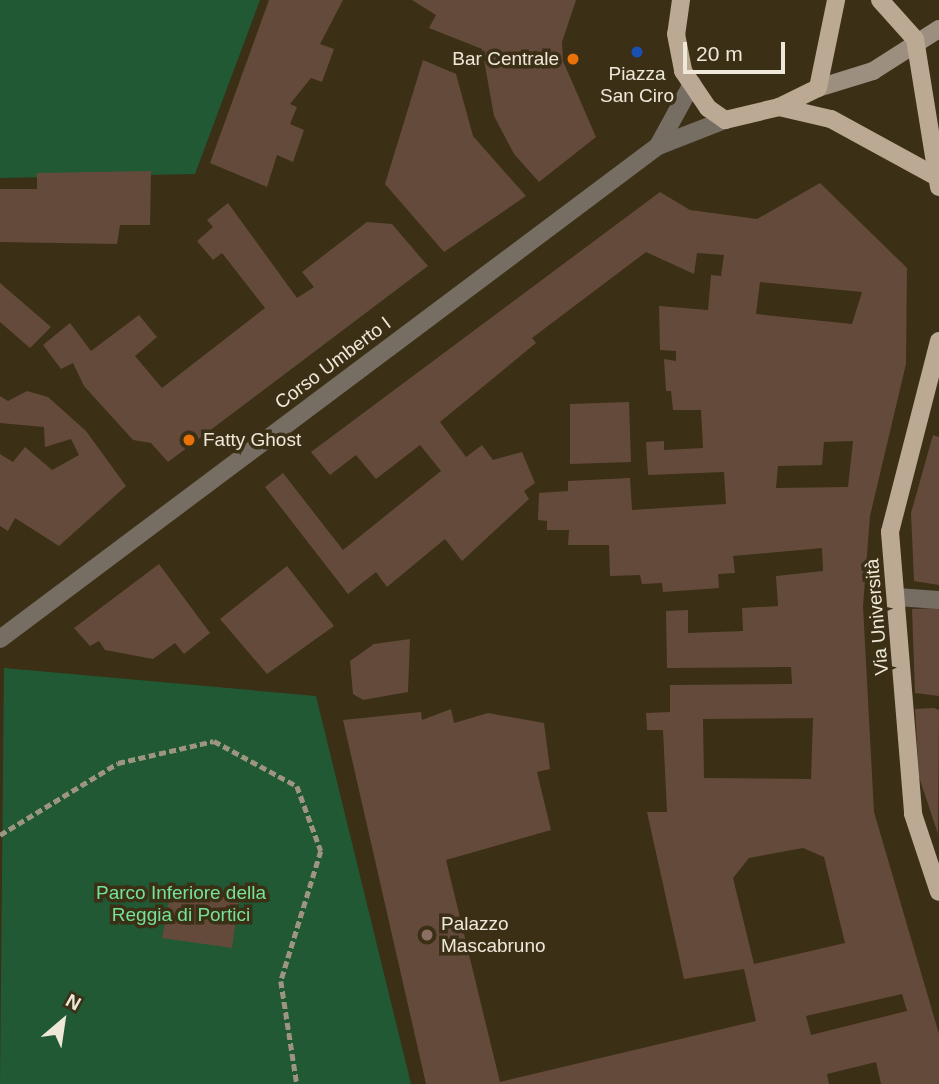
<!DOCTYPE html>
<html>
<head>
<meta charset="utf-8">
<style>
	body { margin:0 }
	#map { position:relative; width:939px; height:1084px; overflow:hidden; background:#3b2f16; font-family:Arial,sans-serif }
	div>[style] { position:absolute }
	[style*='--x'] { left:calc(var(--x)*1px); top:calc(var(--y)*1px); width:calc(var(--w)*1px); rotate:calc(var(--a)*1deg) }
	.green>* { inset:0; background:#215935 }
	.building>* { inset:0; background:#644a3b }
	.path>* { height:4.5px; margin-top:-2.25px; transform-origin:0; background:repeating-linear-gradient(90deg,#9e9581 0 7px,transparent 0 10.5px) }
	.street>* { height:18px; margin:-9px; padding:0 9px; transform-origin:9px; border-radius:9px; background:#766d63 }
	.secondary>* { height:18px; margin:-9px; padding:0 9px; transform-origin:9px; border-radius:9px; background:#9d8f7f }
	.primary>* { height:18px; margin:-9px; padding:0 9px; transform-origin:9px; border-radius:9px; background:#bba994 }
	.dots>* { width:19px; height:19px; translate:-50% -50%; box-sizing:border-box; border:4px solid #3b2f16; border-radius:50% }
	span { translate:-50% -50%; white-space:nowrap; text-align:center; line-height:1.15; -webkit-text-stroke:7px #3b2f16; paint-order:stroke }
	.poi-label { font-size:19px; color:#efe8d9 }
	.right { translate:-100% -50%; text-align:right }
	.left { translate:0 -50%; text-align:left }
	.street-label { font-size:19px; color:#efe8d9 }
	.park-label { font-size:19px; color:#72e398 }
	.north { position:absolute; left:28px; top:986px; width:70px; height:70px; -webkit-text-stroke:5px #3b2f16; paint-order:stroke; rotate:29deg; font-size:19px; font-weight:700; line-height:28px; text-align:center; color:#efe8d9 }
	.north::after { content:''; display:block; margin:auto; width:24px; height:32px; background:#efe8d9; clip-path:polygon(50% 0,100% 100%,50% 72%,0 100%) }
	.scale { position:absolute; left:683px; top:42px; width:102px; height:32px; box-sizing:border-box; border:4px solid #efe8d9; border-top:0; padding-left:9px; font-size:21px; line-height:24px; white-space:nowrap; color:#efe8d9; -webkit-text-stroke:5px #3b2f16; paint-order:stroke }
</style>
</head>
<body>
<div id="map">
	<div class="green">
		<div style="clip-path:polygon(0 0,260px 0,195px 174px,0 178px)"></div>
		<div style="clip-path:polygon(4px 668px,316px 696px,411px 1084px,0 1084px)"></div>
	</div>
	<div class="building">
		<div style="clip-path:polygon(269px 0,343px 0,320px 44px,334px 49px,322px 82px,311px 78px,290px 104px,297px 107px,290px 124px,304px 130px,293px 162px,277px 155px,267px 187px,210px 163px)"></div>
		<div style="clip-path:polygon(412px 0,576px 0,562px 42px,563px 61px,596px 137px,539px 182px,514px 154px,494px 116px,482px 49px,429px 28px,436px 15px)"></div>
		<div style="clip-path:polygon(423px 60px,456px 74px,473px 136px,526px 196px,444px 252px,385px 184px)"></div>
		<div style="clip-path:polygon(151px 171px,150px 225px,120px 225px,117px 244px,0 242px,0 189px,37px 189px,37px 173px)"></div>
		<div style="clip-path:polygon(evenodd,820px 183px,907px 268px,906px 364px,870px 516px,863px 606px,874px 812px,939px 1034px,939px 1084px,881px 1084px,876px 1062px,827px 1074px,829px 1084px,426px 1084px,343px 720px,421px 712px,422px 720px,451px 709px,454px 723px,488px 713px,544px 723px,550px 769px,537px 772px,551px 830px,446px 860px,500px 1082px,756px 1021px,744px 969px,684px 979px,647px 812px,667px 812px,663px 730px,647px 730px,646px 713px,670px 712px,670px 685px,792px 684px,791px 667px,667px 668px,666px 611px,688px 610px,688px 633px,743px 631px,742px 608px,778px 606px,776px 576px,823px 571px,822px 548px,733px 556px,735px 573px,718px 574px,719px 588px,663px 592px,662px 583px,642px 584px,640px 575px,610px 576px,609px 545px,568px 545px,569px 530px,547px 530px,547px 521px,538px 520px,539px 493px,568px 491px,568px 481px,630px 478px,632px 510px,726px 504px,724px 472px,648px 475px,646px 442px,664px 441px,664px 450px,703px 448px,701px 410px,673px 410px,671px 391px,666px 391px,664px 359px,676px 361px,676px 351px,660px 350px,659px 306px,708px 310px,711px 275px,721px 276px,724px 255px,697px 253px,694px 274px,646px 252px,532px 338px,536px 343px,440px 422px,466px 457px,482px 445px,493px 460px,522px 452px,535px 483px,524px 491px,529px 499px,462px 561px,445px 539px,387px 587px,376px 572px,348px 594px,265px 487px,283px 473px,343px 550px,441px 471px,420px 445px,376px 479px,356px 455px,330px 475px,311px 452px,660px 192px,690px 210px,757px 219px,820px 183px,760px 282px,862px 292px,852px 324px,756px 314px,760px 282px,820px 183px,853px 441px,848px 487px,776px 488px,778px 466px,822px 465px,824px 442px,853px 441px,820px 183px,813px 718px,811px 779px,704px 778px,703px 719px,813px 718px,820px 183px,803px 848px,824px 857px,845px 943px,754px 964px,733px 878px,749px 858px,803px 848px,820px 183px,902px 994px,907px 1011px,811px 1035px,806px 1016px,902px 994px)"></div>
		<div style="clip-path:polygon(228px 203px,297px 298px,314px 287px,302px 272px,367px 222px,392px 224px,428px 266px,168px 462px,151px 443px,133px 440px,84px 386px,73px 363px,61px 369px,43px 345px,70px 323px,91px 351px,139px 315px,157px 337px,135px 356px,162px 388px,265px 308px,222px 253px,213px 260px,197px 241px,213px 227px,207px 220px)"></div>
		<div style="clip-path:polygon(0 283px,51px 327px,30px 348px,0 322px)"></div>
		<div style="clip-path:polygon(27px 391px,48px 397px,86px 431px,126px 486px,59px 546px,15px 518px,8px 531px,0 526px,0 454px,13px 462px,25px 447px,52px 470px,79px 455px,71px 439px,45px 447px,44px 427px,0 423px,0 396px,8px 401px)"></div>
		<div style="clip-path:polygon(629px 402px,631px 462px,570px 464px,570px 404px)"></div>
		<div style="clip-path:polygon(933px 435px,939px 437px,939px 585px,914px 581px,911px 513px)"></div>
		<div style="clip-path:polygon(159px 564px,210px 633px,184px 654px,175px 643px,153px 659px,105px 650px,99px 641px,90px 646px,74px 628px)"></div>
		<div style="clip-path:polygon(287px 566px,334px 626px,267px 674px,220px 619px)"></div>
		<div style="clip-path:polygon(939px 608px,939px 696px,915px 693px,912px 609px)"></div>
		<div style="clip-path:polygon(410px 639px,408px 692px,363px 700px,353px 694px,350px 661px,374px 644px)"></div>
		<div style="clip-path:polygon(934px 708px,939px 710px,938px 834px,919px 777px,915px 709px)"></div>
		<div style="clip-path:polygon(171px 889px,239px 899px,232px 948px,162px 938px)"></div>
	</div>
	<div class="path">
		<div style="--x:0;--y:835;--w:138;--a:-31.4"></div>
		<div style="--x:118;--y:763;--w:98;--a:-12.9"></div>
		<div style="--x:214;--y:741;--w:94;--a:28.5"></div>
		<div style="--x:297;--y:786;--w:69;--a:69.7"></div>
		<div style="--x:321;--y:851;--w:136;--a:107.1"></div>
		<div style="--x:281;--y:981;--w:104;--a:81.2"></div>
	</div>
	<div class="street">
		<div style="--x:658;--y:146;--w:71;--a:-61.3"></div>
		<div style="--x:897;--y:597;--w:42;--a:4.1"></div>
		<div style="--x:0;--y:639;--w:822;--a:-36.84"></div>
		<div style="--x:658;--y:146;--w:72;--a:-21.2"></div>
	</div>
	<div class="secondary">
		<div style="--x:818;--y:88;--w:58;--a:-17.2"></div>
		<div style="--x:873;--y:71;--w:78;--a:-32.5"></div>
	</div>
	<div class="primary">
		<div style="--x:681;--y:0;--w:34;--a:98"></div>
		<div style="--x:676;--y:34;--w:38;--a:79"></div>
		<div style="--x:683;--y:71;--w:45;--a:56"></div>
		<div style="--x:708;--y:108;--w:21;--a:35"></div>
		<div style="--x:725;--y:120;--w:56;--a:-13.5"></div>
		<div style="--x:779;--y:107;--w:43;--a:-26"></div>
		<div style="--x:818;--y:88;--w:90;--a:-78.4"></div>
		<div style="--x:880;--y:0;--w:52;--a:48.1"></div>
		<div style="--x:915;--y:39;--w:150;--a:80.8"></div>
		<div style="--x:779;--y:107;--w:53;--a:13"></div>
		<div style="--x:831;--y:119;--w:119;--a:28.7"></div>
		<div style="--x:939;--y:341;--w:197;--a:104.4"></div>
		<div style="--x:890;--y:532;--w:283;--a:85.3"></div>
		<div style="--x:913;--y:814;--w:82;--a:71.6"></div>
	</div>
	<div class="dots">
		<div style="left:637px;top:52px;background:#1a4fb4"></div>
		<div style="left:573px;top:59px;background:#e8710a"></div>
		<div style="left:189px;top:440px;background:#e8710a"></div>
		<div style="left:427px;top:935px;background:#8d6e63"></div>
	</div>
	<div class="poi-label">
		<span class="right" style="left:559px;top:59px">Bar Centrale</span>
		<span style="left:637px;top:85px">Piazza<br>San Ciro</span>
		<span class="left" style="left:203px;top:440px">Fatty Ghost</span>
		<span class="left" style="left:441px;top:935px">Palazzo<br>Mascabruno</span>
	</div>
	<div class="street-label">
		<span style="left:333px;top:363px;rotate:-37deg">Corso Umberto I</span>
		<span style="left:877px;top:617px;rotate:-95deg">Via Università</span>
	</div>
	<div class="park-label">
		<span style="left:181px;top:904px">Parco Inferiore della<br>Reggia di Portici</span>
	</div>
	<div class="north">N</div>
	<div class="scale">20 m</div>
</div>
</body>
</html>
